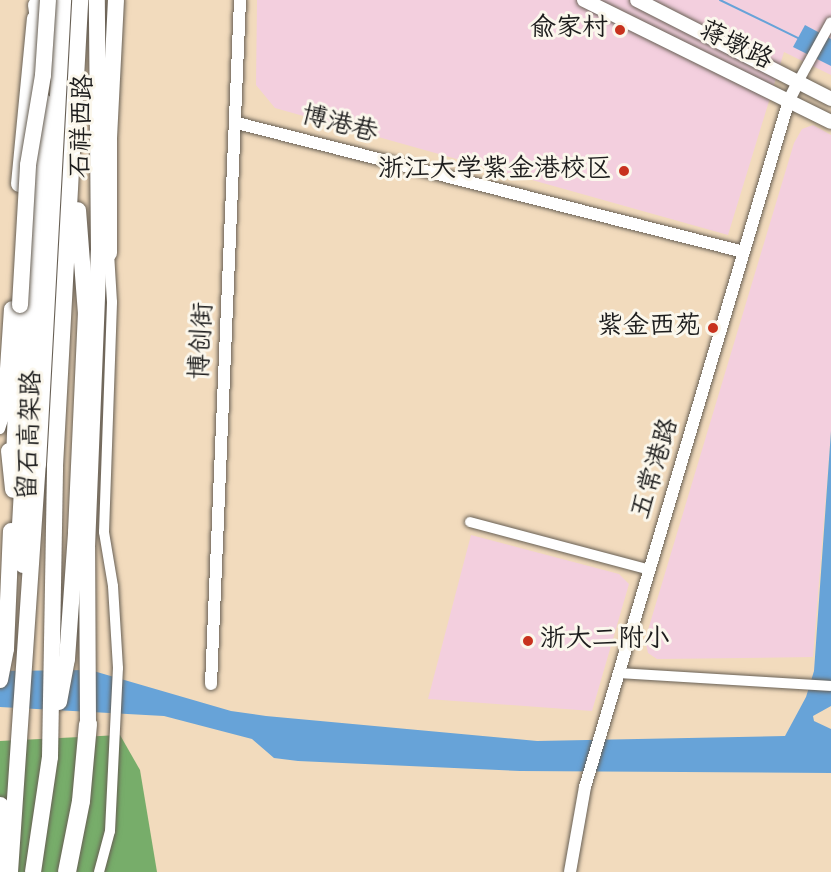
<!DOCTYPE html>
<html>
<head>
<meta charset="utf-8">
<style>
	body { margin:0 }
	#map { position:relative; width:831px; height:872px; overflow:hidden; background:#f2dbbd; font-family:"Indie Flower","LXGW WenKai TC",sans-serif }
	div>[style] { position:absolute }
	[style*='--x'] { left:calc(var(--x)*1px); top:calc(var(--y)*1px); width:calc(var(--w)*1px); rotate:calc(var(--a)*1deg) }
	.built>* { inset:0; background:#f3cfde }
	.forest>* { inset:0; background:#77ad6a }
	.water>* { inset:0; background:#67a3d8 }
	.stream>* { height:2px; margin:-1px; padding:0 1px; transform-origin:1px; border-radius:1px; background:#67a3d8 }
	.roads { filter:drop-shadow(0 0 2px #675f54) drop-shadow(0 0 2px #675f54) }
	.minor>* { height:10px; margin:-5px; padding:0 5px; transform-origin:5px; border-radius:5px; background:#fff }
	.tertiary>* { height:12px; margin:-6px; padding:0 6px; transform-origin:6px; border-radius:6px; background:#fff }
	.secondary>* { height:14px; margin:-7px; padding:0 7px; transform-origin:7px; border-radius:7px; background:#fff }
	.primary>* { height:16px; margin:-8px; padding:0 8px; transform-origin:8px; border-radius:8px; background:#fff }
	.trunk>* { height:16px; margin:-8px; padding:0 8px; transform-origin:8px; border-radius:8px; background:#fff }
	.motorway>* { height:18px; margin:-9px; padding:0 9px; transform-origin:9px; border-radius:9px; background:#fff }
	.bridges { filter:drop-shadow(0 0 2px #675f54) drop-shadow(0 0 2px #675f54) }
	.trunk-bridge>* { height:16px; margin:-8px; padding:0 8px; transform-origin:8px; border-radius:8px; background:#fff }
	.dots>* { width:16px; height:16px; translate:-50% -50%; box-sizing:border-box; border:3px solid #fbf7ec; border-radius:50% }
	span { translate:-50% -50%; white-space:nowrap; text-align:center; line-height:1.15; -webkit-text-stroke:6px #fbf7ec; paint-order:stroke }
	.poi-label { font-size:26px; color:#1c1c1c }
	.right { translate:-100% -50%; text-align:right }
	.left { translate:0 -50%; text-align:left }
	.street-label { font-size:26px; color:#1c1c1c }
</style>
</head>
<body>
<div id="map">
	<div class="built">
		<div style="clip-path:polygon(257px 0,831px 0,831px 75px,784px 52px,728px 235px,275px 108px,256px 85px)"></div>
		<div style="clip-path:polygon(813px 125px,831px 135px,831px 431px,813px 657px,657px 659px,648px 653px,645px 640px,794px 143px,802px 129px)"></div>
		<div style="clip-path:polygon(471px 535px,619px 574px,629px 584px,592px 711px,428px 699px)"></div>
	</div>
	<div class="forest">
		<div style="clip-path:polygon(120px 735px,140px 770px,157px 872px,0 872px,0 741px)"></div>
	</div>
	<div class="water">
		<div style="clip-path:polygon(805px 25px,831px 39px,831px 66px,793px 47px)"></div>
		<div style="clip-path:polygon(831px 431px,831px 706px,813px 716px,814px 721px,831px 729px,831px 773px,520px 771px,298px 761px,274px 758px,252px 739px,164px 716px,0 707px,0 671px,90px 670px,231px 711px,266px 716px,537px 741px,785px 736px,806px 697px,814px 671px)"></div>
	</div>
	<div class="stream">
		<div style="--x:720;--y:0;--w:87;--a:26"></div>
	</div>
	<div class="roads">
		<div class="minor">
			<div style="--x:798;--y:82;--w:68;--a:-61.2"></div>
			<div style="--x:0;--y:429;--w:16;--a:-72"></div>
			<div style="--x:470;--y:522;--w:186;--a:14.9"></div>
			<div style="--x:619;--y:673;--w:212;--a:3.5"></div>
			<div style="--x:99;--y:872;--w:42;--a:-75"></div>
			<div style="--x:110;--y:831;--w:163;--a:-87.2"></div>
			<div style="--x:118;--y:668;--w:82;--a:-93.5"></div>
			<div style="--x:113;--y:586;--w:55;--a:-99.5"></div>
			<div style="--x:104;--y:532;--w:230;--a:-88"></div>
			<div style="--x:112;--y:302;--w:49;--a:-93.5"></div>
		</div>
		<div class="tertiary">
			<div style="--x:237;--y:123;--w:523;--a:14.28"></div>
			<div style="--x:211;--y:684;--w:685;--a:-87.57"></div>
			<div style="--x:570;--y:872;--w:86;--a:-80"></div>
			<div style="--x:585;--y:787;--w:717;--a:-73.46"></div>
			<div style="--x:789;--y:100;--w:20;--a:-63"></div>
		</div>
		<div class="secondary">
			<div style="--x:584;--y:0;--w:275;--a:26.3"></div>
			<div style="--x:637;--y:0;--w:218;--a:27"></div>
		</div>
		<div class="primary">
			<div style="--x:19;--y:184;--w:166;--a:-84.5"></div>
			<div style="--x:109;--y:253;--w:115;--a:-90"></div>
			<div style="--x:109;--y:138;--w:138;--a:-87.1"></div>
			<div style="--x:5;--y:414;--w:105;--a:-86.2"></div>
		</div>
		<div class="trunk">
			<div style="--x:36;--y:5;--w:36;--a:82"></div>
			<div style="--x:9;--y:451;--w:39;--a:84"></div>
			<div style="--x:14;--y:460;--w:155;--a:-87.8"></div>
			<div style="--x:23;--y:565;--w:40;--a:-94.3"></div>
			<div style="--x:20;--y:525;--w:424;--a:-86.8"></div>
			<div style="--x:0;--y:680;--w:32;--a:-79"></div>
			<div style="--x:6;--y:649;--w:118;--a:-87.6"></div>
			<div style="--x:59;--y:702;--w:44;--a:-79.5"></div>
			<div style="--x:67;--y:659;--w:127;--a:-85.9"></div>
			<div style="--x:76;--y:532;--w:218;--a:-87.4"></div>
			<div style="--x:86;--y:314;--w:104;--a:-94.4"></div>
			<div style="--x:88;--y:724;--w:177;--a:-90.3"></div>
			<div style="--x:87;--y:547;--w:297;--a:-87.7"></div>
			<div style="--x:99;--y:250;--w:250;--a:-90.5"></div>
			<div style="--x:10;--y:872;--w:409;--a:-86.1"></div>
			<div style="--x:38;--y:464;--w:465;--a:-86.9"></div>
			<div style="--x:33;--y:872;--w:116;--a:-81.6"></div>
			<div style="--x:50;--y:757;--w:291;--a:-89"></div>
			<div style="--x:55;--y:466;--w:467;--a:-86.9"></div>
		</div>
		<div class="motorway">
			<div style="--x:0;--y:806;--w:66;--a:88.3"></div>
			<div style="--x:67;--y:872;--w:72;--a:-78.8"></div>
			<div style="--x:81;--y:801;--w:77;--a:-84.8"></div>
		</div>
	</div>
	<div class="bridges">
		<div class="trunk-bridge">
			<div style="--x:20;--y:305;--w:140;--a:-86.7"></div>
			<div style="--x:28;--y:165;--w:91;--a:-80.5"></div>
			<div style="--x:43;--y:75;--w:75;--a:-86.2"></div>
		</div>
	</div>
	<div class="dots">
		<div style="left:620px;top:30px;background:#c8321e"></div>
		<div style="left:624px;top:171px;background:#c8321e"></div>
		<div style="left:713px;top:328px;background:#c8321e"></div>
		<div style="left:528px;top:641px;background:#c8321e"></div>
	</div>
	<div class="poi-label">
		<span class="right" style="left:608px;top:30px">俞家村</span>
		<span class="right" style="left:612px;top:171px">浙江大学紫金港校区</span>
		<span class="right" style="left:701px;top:328px">紫金西苑</span>
		<span class="left" style="left:540px;top:641px">浙大二附小</span>
	</div>
	<div class="street-label">
		<span style="left:735px;top:47px;rotate:26deg">蒋墩路</span>
		<span style="left:84px;top:126px;rotate:-88deg">石祥西路</span>
		<span style="left:339px;top:126px;rotate:14deg">博港巷</span>
		<span style="left:204px;top:341px;rotate:-87deg">博创街</span>
		<span style="left:32px;top:435px;rotate:-88deg">留石高架路</span>
		<span style="left:657px;top:469px;rotate:-73deg">五常港路</span>
	</div>
</div>
</body>
</html>
